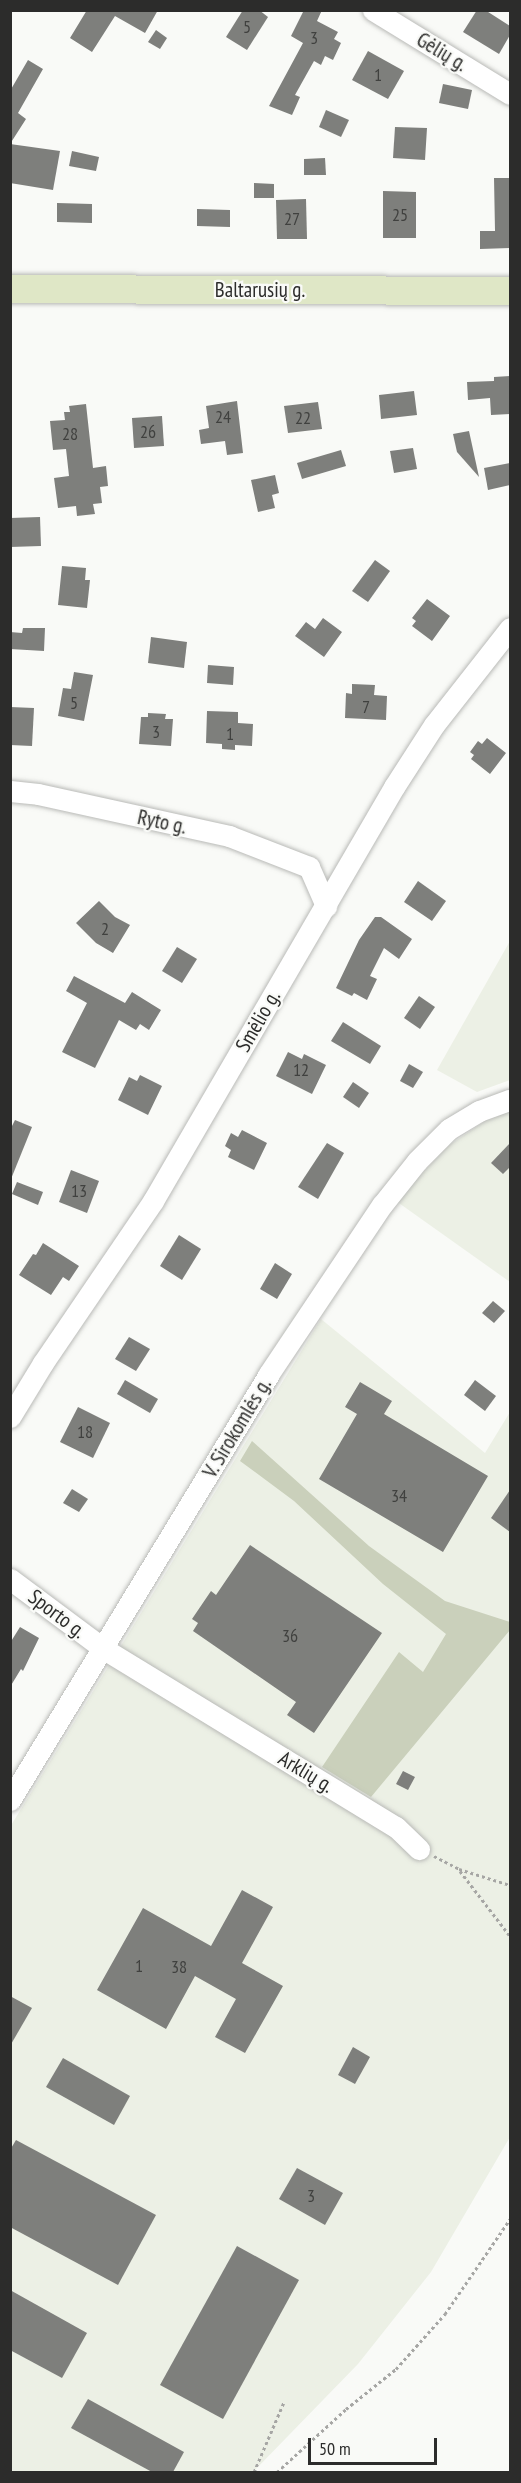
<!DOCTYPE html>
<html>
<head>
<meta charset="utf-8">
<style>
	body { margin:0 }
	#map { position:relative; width:521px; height:2483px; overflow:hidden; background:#f9faf7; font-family:"PT Sans Narrow",sans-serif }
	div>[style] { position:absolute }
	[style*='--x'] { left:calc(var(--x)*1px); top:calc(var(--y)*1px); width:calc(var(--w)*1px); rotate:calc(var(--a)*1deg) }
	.built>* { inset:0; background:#ecf0e5 }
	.green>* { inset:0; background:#cad0bb }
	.building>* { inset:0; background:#7e7f7c }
	.path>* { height:3px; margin-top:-1.5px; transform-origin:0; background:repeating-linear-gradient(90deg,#a6a6a4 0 3px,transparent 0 6px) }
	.roads { filter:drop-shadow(0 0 2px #b9bab7) drop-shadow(0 0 2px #b9bab7) }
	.street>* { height:21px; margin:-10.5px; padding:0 10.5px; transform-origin:10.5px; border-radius:10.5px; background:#fff }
	.secondary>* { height:28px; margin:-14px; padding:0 14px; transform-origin:14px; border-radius:14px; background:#dfe7c6 }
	span { translate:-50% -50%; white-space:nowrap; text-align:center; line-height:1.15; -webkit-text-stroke:4.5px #f9faf7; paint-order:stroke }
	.number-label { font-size:18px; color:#40413f }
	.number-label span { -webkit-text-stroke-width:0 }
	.street-label { font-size:21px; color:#2c2c2b }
	.frame { position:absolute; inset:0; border:12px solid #2c2c2b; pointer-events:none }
	.scale { position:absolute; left:308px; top:2438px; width:129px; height:27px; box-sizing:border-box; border:3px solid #2c2c2b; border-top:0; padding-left:8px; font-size:18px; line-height:21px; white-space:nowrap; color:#2c2c2b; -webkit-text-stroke:4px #f9faf7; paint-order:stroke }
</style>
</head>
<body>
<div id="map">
	<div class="built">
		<div style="clip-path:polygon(510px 941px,510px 1080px,477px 1092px,437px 1070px)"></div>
		<div style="clip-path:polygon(510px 1111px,510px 1282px,396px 1201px,448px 1146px,485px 1121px)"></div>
		<div style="clip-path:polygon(321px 1319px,485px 1453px,510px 1412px,510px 2137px,431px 2272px,358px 2364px,253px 2472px,11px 2472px,10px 1827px)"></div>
	</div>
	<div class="green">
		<div style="clip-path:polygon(252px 1441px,369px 1546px,445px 1601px,510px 1622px,510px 1630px,371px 1797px,322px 1767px,399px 1652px,423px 1672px,446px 1634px,383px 1584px,294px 1501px,240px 1461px)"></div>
	</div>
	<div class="building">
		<div style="clip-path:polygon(87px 10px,158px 10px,145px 33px,115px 16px,92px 52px,70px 38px)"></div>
		<div style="clip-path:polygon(243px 10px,259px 10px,268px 17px,247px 50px,226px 37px)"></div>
		<div style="clip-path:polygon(304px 10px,322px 10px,317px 21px,338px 32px,334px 39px,341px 43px,333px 60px,325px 56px,321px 65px,314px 61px,295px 95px,300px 97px,292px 115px,269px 106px,303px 43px,291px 36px)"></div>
		<div style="clip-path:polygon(477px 10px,485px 10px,510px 26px,510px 35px,499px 54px,463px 32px)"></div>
		<div style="clip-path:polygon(156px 30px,167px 38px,160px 49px,148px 42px)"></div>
		<div style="clip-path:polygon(368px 51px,404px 71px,388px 99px,352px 80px)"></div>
		<div style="clip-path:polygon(28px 60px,43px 69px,18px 113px,26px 119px,10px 144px,10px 91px)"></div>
		<div style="clip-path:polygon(443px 84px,472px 90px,468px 109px,439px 103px)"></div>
		<div style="clip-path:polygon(326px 110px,349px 120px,341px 137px,319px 127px)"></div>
		<div style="clip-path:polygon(395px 127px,427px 128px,425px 160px,393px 158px)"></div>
		<div style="clip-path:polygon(10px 144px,60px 151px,53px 190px,10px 183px)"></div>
		<div style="clip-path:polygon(72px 151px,99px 157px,96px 171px,69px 166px)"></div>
		<div style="clip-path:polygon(325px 158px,326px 175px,304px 175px,304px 159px)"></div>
		<div style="clip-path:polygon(494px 178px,510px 178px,510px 248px,480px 249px,480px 231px,495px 231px)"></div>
		<div style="clip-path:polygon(254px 183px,274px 184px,274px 198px,254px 198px)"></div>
		<div style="clip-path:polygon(383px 191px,416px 192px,416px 238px,383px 238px)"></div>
		<div style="clip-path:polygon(306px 199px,307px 239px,277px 239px,276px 200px)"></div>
		<div style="clip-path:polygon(57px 203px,92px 204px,92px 223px,57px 222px)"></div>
		<div style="clip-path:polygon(197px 209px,230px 210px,230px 227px,197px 226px)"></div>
		<div style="clip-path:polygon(510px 376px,510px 414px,491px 415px,490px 398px,468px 400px,467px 382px,494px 381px,494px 377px)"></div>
		<div style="clip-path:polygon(414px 391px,417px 415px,381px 419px,379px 395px)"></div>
		<div style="clip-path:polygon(237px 401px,243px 453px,227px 455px,225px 441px,201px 444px,199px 430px,209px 428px,206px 406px)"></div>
		<div style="clip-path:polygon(318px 402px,322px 429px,288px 433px,284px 406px)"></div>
		<div style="clip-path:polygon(86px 404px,93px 468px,106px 466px,108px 486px,100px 487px,102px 503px,93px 504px,95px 514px,77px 516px,76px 506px,58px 508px,54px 478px,69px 476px,66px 449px,53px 450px,50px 421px,65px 420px,64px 412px,70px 412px,69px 406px)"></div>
		<div style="clip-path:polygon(162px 416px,164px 446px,134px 448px,132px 418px)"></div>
		<div style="clip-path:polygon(469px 431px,479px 477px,457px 452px,453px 434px)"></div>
		<div style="clip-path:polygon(413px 448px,417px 469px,394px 473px,390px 451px)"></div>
		<div style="clip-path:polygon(341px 450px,346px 466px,302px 479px,297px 463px)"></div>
		<div style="clip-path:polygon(510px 463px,510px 485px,488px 490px,484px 468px)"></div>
		<div style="clip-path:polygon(275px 475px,279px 493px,272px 495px,275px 508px,258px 512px,251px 480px)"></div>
		<div style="clip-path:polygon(40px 517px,41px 546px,10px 547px,10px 518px)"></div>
		<div style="clip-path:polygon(375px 560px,390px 571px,368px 602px,352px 591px)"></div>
		<div style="clip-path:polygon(62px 566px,86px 568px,85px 580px,90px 580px,87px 608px,58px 605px)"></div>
		<div style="clip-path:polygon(427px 599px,450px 616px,432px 641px,412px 626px,416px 621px,412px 618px)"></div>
		<div style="clip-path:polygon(323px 618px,342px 632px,324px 657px,295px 636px,306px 622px,315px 629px)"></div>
		<div style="clip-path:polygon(23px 628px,45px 628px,44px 651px,10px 649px,10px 632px,22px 633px)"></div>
		<div style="clip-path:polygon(151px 637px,187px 642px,184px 668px,148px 663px)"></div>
		<div style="clip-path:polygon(208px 665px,234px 667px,233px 685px,207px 683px)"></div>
		<div style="clip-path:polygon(74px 672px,93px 675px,84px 721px,58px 716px,63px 688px,71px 689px)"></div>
		<div style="clip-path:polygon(352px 684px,375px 685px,374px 695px,387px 696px,386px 720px,345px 718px,346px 693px,352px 694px)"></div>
		<div style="clip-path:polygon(10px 707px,34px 708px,32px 746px,10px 745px)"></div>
		<div style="clip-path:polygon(207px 711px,238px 712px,238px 723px,253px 724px,252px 746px,235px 745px,235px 750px,222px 749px,222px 744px,206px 743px)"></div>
		<div style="clip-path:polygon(148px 713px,166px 714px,165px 719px,173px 719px,171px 746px,139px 744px,141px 717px,148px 717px)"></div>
		<div style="clip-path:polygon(487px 738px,506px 753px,490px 774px,471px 759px,474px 755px,470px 752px,478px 741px,482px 744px)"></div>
		<div style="clip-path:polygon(418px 881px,446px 901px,432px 921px,404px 902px)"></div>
		<div style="clip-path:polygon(99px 901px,115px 917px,130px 925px,113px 953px,96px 943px,76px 923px)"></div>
		<div style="clip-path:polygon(375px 917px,381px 917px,412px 939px,399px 959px,384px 948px,370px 976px,377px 979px,367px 1000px,354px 993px,352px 996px,336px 988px,359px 940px)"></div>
		<div style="clip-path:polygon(177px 947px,197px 959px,182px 983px,162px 971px)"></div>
		<div style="clip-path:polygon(74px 976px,125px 1003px,132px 992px,161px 1010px,149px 1030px,140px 1024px,136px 1030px,119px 1020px,95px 1068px,62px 1052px,87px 1003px,66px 991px)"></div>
		<div style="clip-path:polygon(419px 996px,435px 1007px,420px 1029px,404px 1018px)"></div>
		<div style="clip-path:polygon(343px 1022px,381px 1046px,370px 1064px,331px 1041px)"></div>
		<div style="clip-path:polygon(288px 1052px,302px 1059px,304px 1054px,326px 1065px,312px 1094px,276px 1076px)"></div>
		<div style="clip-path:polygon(409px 1064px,423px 1072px,413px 1088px,400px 1081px)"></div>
		<div style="clip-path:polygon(140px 1075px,162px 1086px,148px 1115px,118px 1100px,129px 1077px,137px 1081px)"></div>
		<div style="clip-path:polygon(353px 1082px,369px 1093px,359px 1108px,343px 1097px)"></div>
		<div style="clip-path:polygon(15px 1120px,32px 1127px,11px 1179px,10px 1130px)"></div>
		<div style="clip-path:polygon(242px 1130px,267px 1143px,254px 1170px,228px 1157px,231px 1150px,225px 1146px,231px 1133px,238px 1137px)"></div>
		<div style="clip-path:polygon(327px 1143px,344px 1153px,318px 1199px,298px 1187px)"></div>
		<div style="clip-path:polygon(510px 1143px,510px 1167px,503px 1174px,491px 1163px)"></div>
		<div style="clip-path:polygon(71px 1170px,99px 1181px,87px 1213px,59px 1202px)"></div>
		<div style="clip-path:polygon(17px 1182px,43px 1192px,38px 1205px,12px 1194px)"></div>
		<div style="clip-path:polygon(179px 1235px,201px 1249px,182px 1280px,160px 1266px)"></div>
		<div style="clip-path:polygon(43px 1243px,79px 1266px,69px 1281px,63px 1277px,51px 1295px,19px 1275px,33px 1254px,36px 1255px)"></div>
		<div style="clip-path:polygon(275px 1263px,292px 1274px,277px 1299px,260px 1289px)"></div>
		<div style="clip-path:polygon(493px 1301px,505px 1311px,494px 1323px,482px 1313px)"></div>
		<div style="clip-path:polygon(129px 1337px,150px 1349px,136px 1371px,115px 1359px)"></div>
		<div style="clip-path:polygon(125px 1380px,158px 1399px,150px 1413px,117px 1394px)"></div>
		<div style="clip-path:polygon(475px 1380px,496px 1396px,485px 1411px,464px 1395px)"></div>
		<div style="clip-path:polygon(360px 1382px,392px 1401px,384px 1414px,488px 1476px,443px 1552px,319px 1479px,357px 1414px,345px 1407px)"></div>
		<div style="clip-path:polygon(78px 1407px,110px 1423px,93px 1458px,60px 1442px)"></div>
		<div style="clip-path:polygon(72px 1489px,88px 1499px,79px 1512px,63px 1503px)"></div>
		<div style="clip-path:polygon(510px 1490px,510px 1532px,491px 1518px)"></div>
		<div style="clip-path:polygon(250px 1545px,382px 1633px,314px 1733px,287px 1715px,296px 1702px,193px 1631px,198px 1623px,192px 1619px,211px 1591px,216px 1595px)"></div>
		<div style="clip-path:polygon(20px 1627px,39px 1638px,23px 1671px,21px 1669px,10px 1687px,10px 1643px)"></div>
		<div style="clip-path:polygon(403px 1771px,415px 1777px,408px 1790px,396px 1784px)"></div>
		<div style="clip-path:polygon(242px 1890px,273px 1907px,242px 1963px,283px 1986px,245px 2053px,215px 2037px,236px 1999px,195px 1976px,166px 2029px,97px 1990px,143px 1908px,211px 1946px)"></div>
		<div style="clip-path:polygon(10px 1996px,32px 2008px,10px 2046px)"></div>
		<div style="clip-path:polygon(353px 2047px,370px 2057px,355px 2084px,338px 2075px)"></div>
		<div style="clip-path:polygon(63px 2058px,130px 2096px,114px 2125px,46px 2087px)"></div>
		<div style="clip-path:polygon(16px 2140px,156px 2215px,118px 2285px,10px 2227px,10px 2150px)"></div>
		<div style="clip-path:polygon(297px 2168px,343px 2193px,325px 2225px,279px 2199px)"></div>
		<div style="clip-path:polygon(237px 2246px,299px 2280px,223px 2419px,160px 2385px)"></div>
		<div style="clip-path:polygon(10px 2290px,87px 2333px,62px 2378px,10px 2350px)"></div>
		<div style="clip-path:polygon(88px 2399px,184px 2452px,173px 2472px,152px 2472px,71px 2428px)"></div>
	</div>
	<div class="path">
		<div style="--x:434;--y:1856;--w:28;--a:27"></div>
		<div style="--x:459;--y:1869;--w:53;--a:17.4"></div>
		<div style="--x:460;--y:1871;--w:82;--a:52.4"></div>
		<div style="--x:254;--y:2472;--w:76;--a:-66.8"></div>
		<div style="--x:277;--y:2472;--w:93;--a:-42.4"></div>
		<div style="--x:346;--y:2409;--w:64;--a:-38.7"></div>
		<div style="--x:396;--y:2369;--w:74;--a:-48.3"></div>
		<div style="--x:445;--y:2314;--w:115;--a:-55.6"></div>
	</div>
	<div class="roads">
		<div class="street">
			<div style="--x:373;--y:10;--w:161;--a:31.5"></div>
			<div style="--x:10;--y:791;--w:28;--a:6"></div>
			<div style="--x:38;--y:794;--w:196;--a:12.4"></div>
			<div style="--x:229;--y:836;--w:86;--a:21.2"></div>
			<div style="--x:309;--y:867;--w:43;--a:66.4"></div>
			<div style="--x:10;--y:1417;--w:63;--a:-58.6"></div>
			<div style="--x:43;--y:1363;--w:196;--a:-55.8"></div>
			<div style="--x:153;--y:1201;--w:479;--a:-59.8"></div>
			<div style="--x:394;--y:787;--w:74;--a:-57.2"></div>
			<div style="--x:434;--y:725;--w:123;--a:-51.9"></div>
			<div style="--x:10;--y:1579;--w:117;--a:36.7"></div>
			<div style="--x:104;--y:1649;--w:342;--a:31.4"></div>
			<div style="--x:396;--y:1827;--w:32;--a:44"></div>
			<div style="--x:10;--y:1800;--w:497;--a:-58.7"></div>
			<div style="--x:268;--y:1375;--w:205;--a:-56.2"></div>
			<div style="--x:382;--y:1205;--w:56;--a:-51.5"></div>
			<div style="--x:417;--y:1161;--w:45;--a:-45"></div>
			<div style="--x:449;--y:1129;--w:35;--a:-31"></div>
			<div style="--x:479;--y:1111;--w:33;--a:-20"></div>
		</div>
		<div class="secondary">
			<div style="--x:10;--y:289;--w:500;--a:0.23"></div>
		</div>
	</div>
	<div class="number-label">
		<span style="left:247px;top:27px">5</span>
		<span style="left:314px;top:38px">3</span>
		<span style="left:378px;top:75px">1</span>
		<span style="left:400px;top:215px">25</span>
		<span style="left:292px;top:219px">27</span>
		<span style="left:223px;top:417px">24</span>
		<span style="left:303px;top:418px">22</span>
		<span style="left:148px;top:432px">26</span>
		<span style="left:70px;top:434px">28</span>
		<span style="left:74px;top:703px">5</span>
		<span style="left:366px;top:707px">7</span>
		<span style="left:156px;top:732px">3</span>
		<span style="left:230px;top:734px">1</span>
		<span style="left:105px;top:929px">2</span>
		<span style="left:301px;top:1070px">12</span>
		<span style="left:79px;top:1191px">13</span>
		<span style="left:85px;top:1432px">18</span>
		<span style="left:399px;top:1496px">34</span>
		<span style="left:290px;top:1636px">36</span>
		<span style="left:139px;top:1966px">1</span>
		<span style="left:179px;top:1967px">38</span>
		<span style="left:311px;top:2196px">3</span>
	</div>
	<div class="street-label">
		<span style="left:442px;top:52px;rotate:31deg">Gėlių g.</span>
		<span style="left:260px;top:290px">Baltarusių g.</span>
		<span style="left:162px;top:822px;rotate:12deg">Ryto g.</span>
		<span style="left:258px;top:1021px;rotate:-60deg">Smėlio g.</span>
		<span style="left:237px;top:1428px;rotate:-59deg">V. Sirokomlės g.</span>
		<span style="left:57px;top:1614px;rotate:37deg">Sporto g.</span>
		<span style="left:306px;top:1772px;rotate:31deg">Arklių g.</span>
	</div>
	<div class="frame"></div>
	<div class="scale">50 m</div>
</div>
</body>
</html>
